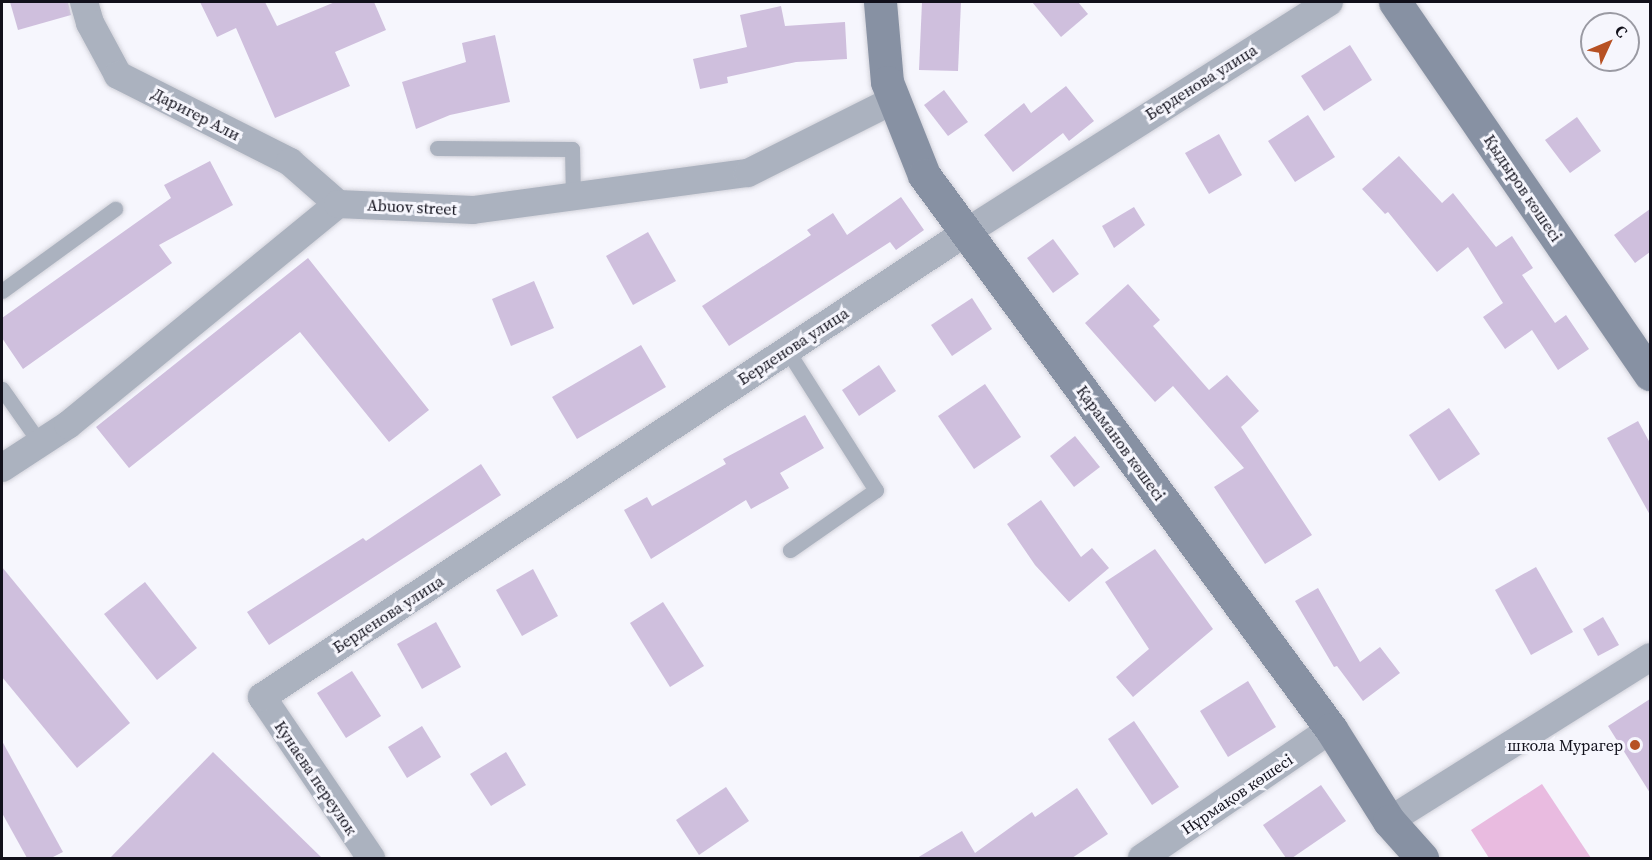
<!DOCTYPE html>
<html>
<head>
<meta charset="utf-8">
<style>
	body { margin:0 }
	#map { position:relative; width:1652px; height:860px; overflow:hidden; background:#f6f6fd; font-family:"Source Serif 4",serif }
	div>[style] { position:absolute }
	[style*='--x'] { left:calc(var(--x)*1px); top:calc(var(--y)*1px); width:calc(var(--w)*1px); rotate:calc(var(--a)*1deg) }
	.green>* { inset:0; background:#e9bbe0 }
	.building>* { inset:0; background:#cfbfdd }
	.roads { filter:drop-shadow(0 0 2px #d1d1d9) drop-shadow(0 0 2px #d1d1d9) }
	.lane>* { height:15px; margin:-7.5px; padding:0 7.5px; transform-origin:7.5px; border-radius:7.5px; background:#abb2bf }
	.street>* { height:28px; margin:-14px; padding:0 14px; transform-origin:14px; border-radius:14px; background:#abb2bf }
	.secondary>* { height:33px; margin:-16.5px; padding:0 16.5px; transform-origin:16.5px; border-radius:16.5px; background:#8791a3 }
	.dots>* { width:16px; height:16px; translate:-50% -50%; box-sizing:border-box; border:3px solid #f6f6fd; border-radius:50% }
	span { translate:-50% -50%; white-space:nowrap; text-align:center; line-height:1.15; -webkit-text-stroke:6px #f6f6fd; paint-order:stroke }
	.street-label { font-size:16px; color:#11101b }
	.poi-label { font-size:16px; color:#11101b }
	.right { translate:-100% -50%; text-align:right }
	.frame { position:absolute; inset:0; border:3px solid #11101b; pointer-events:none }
	.north { position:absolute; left:1580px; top:12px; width:60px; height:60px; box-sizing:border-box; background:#f6f6fd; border:2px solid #9a9aa3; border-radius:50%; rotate:46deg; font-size:16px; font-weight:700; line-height:24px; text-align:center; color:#11101b }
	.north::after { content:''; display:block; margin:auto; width:21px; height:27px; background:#b75124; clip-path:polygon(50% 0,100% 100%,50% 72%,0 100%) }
</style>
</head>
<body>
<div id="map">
	<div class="green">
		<div style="clip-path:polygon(1542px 784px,1591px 858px,1489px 858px,1471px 830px)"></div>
	</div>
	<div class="building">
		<div style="clip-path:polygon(10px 2px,68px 2px,71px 15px,18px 30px)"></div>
		<div style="clip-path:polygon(200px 2px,265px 2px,277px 26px,335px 2px,374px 2px,386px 30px,335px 52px,350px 86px,275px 118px,236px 28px,217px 37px)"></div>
		<div style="clip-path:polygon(922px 2px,961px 2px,958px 71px,919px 70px)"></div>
		<div style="clip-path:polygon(1032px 2px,1078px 2px,1088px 14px,1061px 37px)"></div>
		<div style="clip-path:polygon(781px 6px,785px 26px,845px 22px,847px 59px,796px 62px,727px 77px,728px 83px,700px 89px,693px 59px,747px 47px,740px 15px)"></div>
		<div style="clip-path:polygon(495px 35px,510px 102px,450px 115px,416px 129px,402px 82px,466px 62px,462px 43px)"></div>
		<div style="clip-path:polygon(1350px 45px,1372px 80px,1324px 111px,1301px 76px)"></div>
		<div style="clip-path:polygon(1066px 86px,1094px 121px,1069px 141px,1063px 133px,1013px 172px,984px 135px,1024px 103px,1031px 113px)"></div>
		<div style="clip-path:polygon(944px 90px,968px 122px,948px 136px,924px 105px)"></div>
		<div style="clip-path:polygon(1308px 115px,1335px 157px,1295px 182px,1268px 141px)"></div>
		<div style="clip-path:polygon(1577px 117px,1601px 151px,1570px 173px,1545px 140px)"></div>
		<div style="clip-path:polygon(1219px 134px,1242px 175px,1209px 194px,1185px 153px)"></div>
		<div style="clip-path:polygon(1399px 156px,1442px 203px,1453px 193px,1496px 247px,1512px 236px,1533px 268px,1522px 275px,1555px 323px,1566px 315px,1589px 349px,1558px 370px,1532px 330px,1505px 349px,1483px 317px,1503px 303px,1468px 247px,1437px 272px,1388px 212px,1385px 214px,1362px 189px)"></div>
		<div style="clip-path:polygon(210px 161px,233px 205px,159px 245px,172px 263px,23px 369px,2px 338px,2px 318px,171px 198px,164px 185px)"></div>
		<div style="clip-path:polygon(901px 197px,924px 230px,896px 250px,890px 242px,729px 346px,702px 306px,811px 235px,807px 230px,833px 213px,847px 235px)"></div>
		<div style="clip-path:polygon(1134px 207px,1145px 225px,1114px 248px,1102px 226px)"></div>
		<div style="clip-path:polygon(1650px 209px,1650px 252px,1635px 263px,1614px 235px)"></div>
		<div style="clip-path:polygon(648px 232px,676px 281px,633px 305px,606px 256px)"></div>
		<div style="clip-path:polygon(1053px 239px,1079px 274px,1053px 293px,1027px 258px)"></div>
		<div style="clip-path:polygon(308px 258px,429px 410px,389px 442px,300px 332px,129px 468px,96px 427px)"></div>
		<div style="clip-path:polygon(534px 281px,554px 328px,511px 346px,492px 299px)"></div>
		<div style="clip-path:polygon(1128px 284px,1160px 320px,1153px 326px,1209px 390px,1227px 375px,1259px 411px,1241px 427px,1312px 535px,1265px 564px,1214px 487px,1244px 468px,1173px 386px,1155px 402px,1085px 323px)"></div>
		<div style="clip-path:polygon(972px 298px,992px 329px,952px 356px,931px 325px)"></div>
		<div style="clip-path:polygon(641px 345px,666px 387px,577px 439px,552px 397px)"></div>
		<div style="clip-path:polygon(879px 365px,896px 391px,859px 416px,842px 390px)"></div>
		<div style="clip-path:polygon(985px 384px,1021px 437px,974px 469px,938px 416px)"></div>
		<div style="clip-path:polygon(1449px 408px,1480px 454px,1439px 481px,1409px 435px)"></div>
		<div style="clip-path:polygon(805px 415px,824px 448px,780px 473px,789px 488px,751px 509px,746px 500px,651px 559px,624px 510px,647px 497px,652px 506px,726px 464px,723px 459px)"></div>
		<div style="clip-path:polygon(1638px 421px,1650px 443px,1650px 515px,1607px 438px)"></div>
		<div style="clip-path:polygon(1075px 436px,1100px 467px,1074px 487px,1050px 456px)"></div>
		<div style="clip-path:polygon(481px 464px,501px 495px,269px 645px,247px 612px,363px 538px,366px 541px)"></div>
		<div style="clip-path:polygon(1041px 500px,1081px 557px,1092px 548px,1109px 568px,1069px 602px,1035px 565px,1007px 524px)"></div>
		<div style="clip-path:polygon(1155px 549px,1213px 629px,1133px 697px,1116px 677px,1149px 649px,1105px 582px)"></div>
		<div style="clip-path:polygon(2px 567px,130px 723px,77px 768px,2px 677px)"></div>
		<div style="clip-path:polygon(1536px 567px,1573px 632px,1531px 655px,1495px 590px)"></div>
		<div style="clip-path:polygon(533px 569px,558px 616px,522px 636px,496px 590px)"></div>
		<div style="clip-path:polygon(145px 582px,197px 648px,157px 680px,104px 614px)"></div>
		<div style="clip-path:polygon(1318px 588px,1360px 662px,1380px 647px,1400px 673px,1363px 701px,1337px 666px,1334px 667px,1295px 601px)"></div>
		<div style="clip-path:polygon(663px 602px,704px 666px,670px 687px,630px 623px)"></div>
		<div style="clip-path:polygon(1603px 617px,1619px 645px,1598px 656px,1583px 629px)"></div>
		<div style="clip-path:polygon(436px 622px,461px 667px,422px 689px,397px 644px)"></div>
		<div style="clip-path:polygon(352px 671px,381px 716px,346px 738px,317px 693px)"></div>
		<div style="clip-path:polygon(1248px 681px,1276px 727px,1228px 757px,1200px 711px)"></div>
		<div style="clip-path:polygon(1650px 699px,1650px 793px,1608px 726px)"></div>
		<div style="clip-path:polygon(1134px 721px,1179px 787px,1152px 805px,1108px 739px)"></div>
		<div style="clip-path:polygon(422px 726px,441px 757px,407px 778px,388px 747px)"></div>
		<div style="clip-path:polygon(2px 741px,63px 852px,51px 858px,27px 858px,2px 813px)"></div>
		<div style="clip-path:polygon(213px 752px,322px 858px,110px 858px)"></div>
		<div style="clip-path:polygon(506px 752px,526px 785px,491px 806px,470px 774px)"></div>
		<div style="clip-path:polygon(1321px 785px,1346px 821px,1292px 858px,1286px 858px,1263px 825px)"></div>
		<div style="clip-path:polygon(726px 787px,749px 821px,699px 855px,676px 820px)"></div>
		<div style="clip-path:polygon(1077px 788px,1108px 834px,1072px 858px,917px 858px,962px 831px,975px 853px,1032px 812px,1035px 817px)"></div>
	</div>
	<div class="roads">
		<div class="lane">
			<div style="--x:437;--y:148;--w:135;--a:0.4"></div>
			<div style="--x:572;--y:149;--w:48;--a:88.8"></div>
			<div style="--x:2;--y:291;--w:140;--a:-36"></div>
			<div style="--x:787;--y:350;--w:166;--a:57.6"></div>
			<div style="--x:876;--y:490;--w:105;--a:145.1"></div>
			<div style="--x:2;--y:389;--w:66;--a:54.9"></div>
		</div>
		<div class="street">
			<div style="--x:84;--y:2;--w:22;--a:74"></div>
			<div style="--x:90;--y:23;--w:59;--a:61.7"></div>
			<div style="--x:118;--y:75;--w:193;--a:26.8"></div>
			<div style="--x:290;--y:162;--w:64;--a:41.2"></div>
			<div style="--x:2;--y:468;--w:79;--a:-33.1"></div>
			<div style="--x:68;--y:425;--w:349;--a:-39.3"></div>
			<div style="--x:338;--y:204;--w:135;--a:2.5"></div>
			<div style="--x:473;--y:210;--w:277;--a:-7.7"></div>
			<div style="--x:748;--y:173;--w:163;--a:-26.6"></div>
			<div style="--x:1389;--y:821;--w:308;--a:-32.1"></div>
			<div style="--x:371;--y:858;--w:194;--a:-124.1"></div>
			<div style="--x:262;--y:697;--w:842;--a:-33.43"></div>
			<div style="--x:965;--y:233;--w:431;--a:-32.4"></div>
			<div style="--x:1142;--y:858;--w:229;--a:-34.3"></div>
		</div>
		<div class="secondary">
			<div style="--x:880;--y:2;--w:80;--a:85"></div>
			<div style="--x:887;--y:82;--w:100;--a:68.3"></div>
			<div style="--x:924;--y:175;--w:687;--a:53.7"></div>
			<div style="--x:1331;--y:729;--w:109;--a:57.8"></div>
			<div style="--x:1389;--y:821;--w:50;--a:48.3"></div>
			<div style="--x:1395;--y:2;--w:451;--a:55.6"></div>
		</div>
	</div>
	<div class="dots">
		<div style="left:1635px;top:745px;background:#b75124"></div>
	</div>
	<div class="street-label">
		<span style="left:1201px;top:82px;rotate:-32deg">Берденова улица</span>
		<span style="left:196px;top:114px;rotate:27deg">Даригер Али</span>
		<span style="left:1523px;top:188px;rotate:56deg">Қыдыров көшесі</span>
		<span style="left:412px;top:207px;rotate:3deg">Abuov street</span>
		<span style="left:793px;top:346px;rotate:-33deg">Берденова улица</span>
		<span style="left:1121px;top:443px;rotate:54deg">Қараманов көшесі</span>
		<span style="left:388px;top:614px;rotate:-33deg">Берденова улица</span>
		<span style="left:316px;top:778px;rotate:56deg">Кунаева переулок</span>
		<span style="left:1237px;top:794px;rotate:-34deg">Нұрмақов көшесі</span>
	</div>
	<div class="poi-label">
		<span class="right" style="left:1623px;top:745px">школа Мурагер</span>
	</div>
	<div class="frame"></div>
	<div class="north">С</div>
</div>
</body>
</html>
